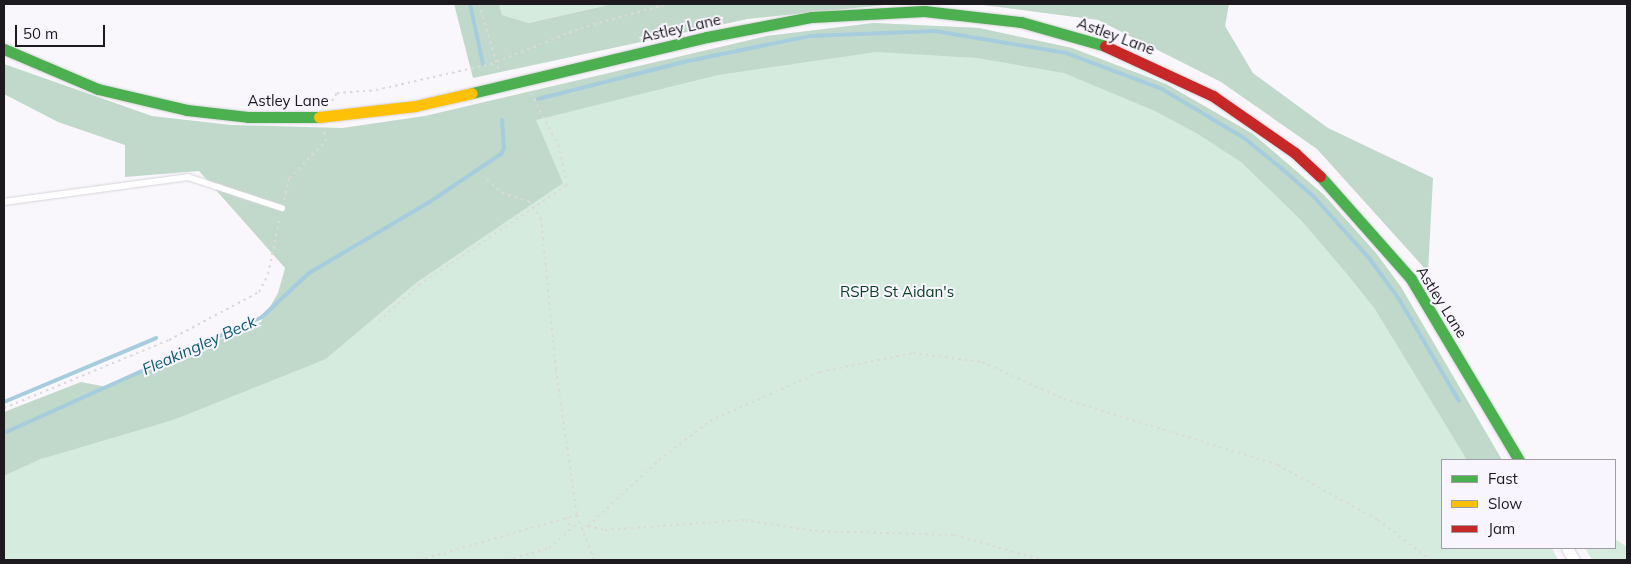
<!DOCTYPE html>
<html>
<head>
<meta charset="utf-8">
<style>
	body { margin:0 }
	#map { position:relative; width:1631px; height:564px; overflow:hidden; background:#f9f7fc; font-family:Mulish,sans-serif }
	div>[style] { position:absolute }
	[style*='--x'] { left:calc(var(--x)*1px); top:calc(var(--y)*1px); width:calc(var(--w)*1px); rotate:calc(var(--a)*1deg) }
	.green>* { inset:0; background:#d5ebdd }
	.forest>* { inset:0; background:#c1d9ca }
	.stream>* { height:4px; margin:-2px; padding:0 2px; transform-origin:2px; border-radius:2px; background:#a6cdde }
	.path>* { height:2px; margin-top:-1px; transform-origin:0; background:repeating-linear-gradient(90deg,#dadadc 0 2.5px,transparent 0 6.5px) }
	.roads { filter:drop-shadow(0 0 1px #d5d4d8) drop-shadow(0 0 1px #d5d4d8) }
	.lane>* { height:5.5px; margin:-2.75px; padding:0 2.75px; transform-origin:2.75px; border-radius:2.75px; background:#fefeff }
	.street>* { height:11px; margin:-5.5px; padding:0 5.5px; transform-origin:5.5px; border-radius:5.5px; background:#fefeff }
	.fast>* { height:11px; margin:-5.5px; padding:0 5.5px; transform-origin:5.5px; border-radius:5.5px; background:#4caf50 }
	.slow>* { height:11px; margin:-5.5px; padding:0 5.5px; transform-origin:5.5px; border-radius:5.5px; background:#ffc107 }
	.jam>* { height:11px; margin:-5.5px; padding:0 5.5px; transform-origin:5.5px; border-radius:5.5px; background:#c62828 }
	span { translate:-50% -50%; white-space:nowrap; text-align:center; line-height:1.15; -webkit-text-stroke:4px #f8f5fe; paint-order:stroke }
	.street-label { font-size:15px; color:#1c1a1e }
	.park-label { font-size:15px; color:#0a4224 }
	.water-label { font-size:16px; color:#0b5970; font-style:italic }
	.frame { position:absolute; inset:0; border:5px solid #1c1a1e; pointer-events:none }
	.legend { position:absolute; left:1441px; top:459px; width:175px; height:90px; box-sizing:border-box; background:#f8f5fe; border:1px solid #a09da4; margin:0; padding:6px 9px; list-style:none; font-size:15px; color:#1c1a1e }
	.legend li { display:flex; align-items:center; gap:10px; height:25px }
	.legend b { width:25px; border:1px solid #a09da4 }
	.scale { position:absolute; left:15px; top:25px; width:90px; height:22px; box-sizing:border-box; border:2px solid #1c1a1e; border-top:0; padding-left:6px; font-size:15px; line-height:18px; white-space:nowrap; color:#1c1a1e; -webkit-text-stroke:4px #f8f5fe; paint-order:stroke }
</style>
</head>
<body>
<div id="map">
	<div class="green">
		<div style="clip-path:polygon(499px 4px,613px 4px,527px 23px,502px 15px)"></div>
		<div style="clip-path:polygon(874px 23px,979px 28px,1072px 48px,1166px 84px,1253px 134px,1324px 195px,1376px 253px,1401px 287px,1502px 460px,1442px 460px,1442px 548px,1552px 548px,1558px 560px,4px 560px,4px 476px,41px 459px,326px 359px,416px 283px,562px 183px,525px 94px,767px 36px)"></div>
		<div style="clip-path:polygon(1615px 539px,1627px 547px,1627px 560px,1592px 560px,1585px 548px,1615px 548px)"></div>
	</div>
	<div class="forest">
		<div style="clip-path:polygon(454px 4px,499px 4px,502px 15px,528px 23px,613px 4px,895px 4px,748px 19px,473px 78px)"></div>
		<div style="clip-path:polygon(975px 4px,1229px 4px,1225px 26px,1253px 73px,1328px 128px,1433px 178px,1428px 272px,1317px 149px,1221px 82px,1098px 20px)"></div>
		<div style="clip-path:polygon(874px 23px,979px 28px,1072px 48px,1166px 84px,1253px 134px,1324px 195px,1376px 253px,1401px 287px,1502px 460px,1467px 460px,1375px 309px,1347px 274px,1301px 220px,1241px 162px,1198px 134px,1155px 111px,1064px 73px,977px 58px,876px 52px,718px 75px,536px 120px,563px 183px,416px 283px,326px 359px,173px 420px,41px 459px,4px 476px,4px 412px,81px 382px,107px 387px,261px 322px,278px 293px,285px 268px,199px 171px,125px 177px,125px 145px,58px 122px,4px 94px,4px 64px,152px 116px,231px 125px,342px 128px,425px 116px,767px 36px)"></div>
	</div>
	<div class="stream">
		<div style="--x:470;--y:4;--w:61;--a:77.8"></div>
		<div style="--x:538;--y:99;--w:150;--a:-14.3"></div>
		<div style="--x:683;--y:62;--w:130;--a:-11.6"></div>
		<div style="--x:810;--y:36;--w:125;--a:-2.3"></div>
		<div style="--x:935;--y:31;--w:133;--a:9.5"></div>
		<div style="--x:1066;--y:53;--w:103;--a:20.6"></div>
		<div style="--x:1162;--y:89;--w:96;--a:30.9"></div>
		<div style="--x:1244;--y:138;--w:48;--a:39"></div>
		<div style="--x:1281;--y:168;--w:44;--a:41.3"></div>
		<div style="--x:1314;--y:197;--w:82;--a:48"></div>
		<div style="--x:1369;--y:258;--w:51;--a:53.8"></div>
		<div style="--x:1399;--y:299;--w:118;--a:59.5"></div>
		<div style="--x:4;--y:402;--w:165;--a:-22.8"></div>
		<div style="--x:4;--y:433;--w:283;--a:-24.2"></div>
		<div style="--x:262;--y:317;--w:64;--a:-43.1"></div>
		<div style="--x:309;--y:273;--w:138;--a:-30.5"></div>
		<div style="--x:428;--y:203;--w:88;--a:-33.9"></div>
		<div style="--x:501;--y:154;--w:7;--a:-63"></div>
		<div style="--x:504;--y:148;--w:28;--a:-94"></div>
	</div>
	<div class="path">
		<div style="--x:479;--y:4;--w:70;--a:73.4"></div>
		<div style="--x:332;--y:101;--w:9;--a:-58"></div>
		<div style="--x:337;--y:93;--w:39;--a:-4"></div>
		<div style="--x:376;--y:90;--w:118;--a:-12.7"></div>
		<div style="--x:491;--y:64;--w:97;--a:-21.8"></div>
		<div style="--x:581;--y:28;--w:89;--a:-15.6"></div>
		<div style="--x:487;--y:180;--w:20;--a:41"></div>
		<div style="--x:502;--y:193;--w:28;--a:17"></div>
		<div style="--x:529;--y:201;--w:21;--a:55"></div>
		<div style="--x:541;--y:218;--w:153;--a:84.4"></div>
		<div style="--x:556;--y:370;--w:147;--a:81.8"></div>
		<div style="--x:577;--y:515;--w:48;--a:69.3"></div>
		<div style="--x:284;--y:200;--w:23;--a:-77"></div>
		<div style="--x:289;--y:178;--w:52;--a:-45"></div>
		<div style="--x:326;--y:141;--w:11;--a:-100"></div>
		<div style="--x:379;--y:321;--w:54;--a:-42"></div>
		<div style="--x:419;--y:285;--w:179;--a:-34"></div>
		<div style="--x:567;--y:185;--w:39;--a:-102"></div>
		<div style="--x:559;--y:147;--w:61;--a:-117.4"></div>
		<div style="--x:4;--y:408;--w:178;--a:-22.4"></div>
		<div style="--x:169;--y:340;--w:102;--a:-28.1"></div>
		<div style="--x:259;--y:292;--w:20;--a:-63"></div>
		<div style="--x:268;--y:274;--w:58;--a:-78.1"></div>
		<div style="--x:567;--y:517;--w:10;--a:73"></div>
		<div style="--x:588;--y:526;--w:97;--a:-42.9"></div>
		<div style="--x:659;--y:460;--w:64;--a:-37.4"></div>
		<div style="--x:710;--y:421;--w:120;--a:-24"></div>
		<div style="--x:820;--y:372;--w:95;--a:-11.5"></div>
		<div style="--x:913;--y:353;--w:70;--a:7.4"></div>
		<div style="--x:982;--y:362;--w:90;--a:24.3"></div>
		<div style="--x:1064;--y:399;--w:224;--a:17.1"></div>
		<div style="--x:1278;--y:465;--w:114;--a:28.8"></div>
		<div style="--x:1378;--y:520;--w:66;--a:37"></div>
		<div style="--x:581;--y:530;--w:8;--a:-30"></div>
		<div style="--x:588;--y:526;--w:17;--a:13"></div>
		<div style="--x:605;--y:530;--w:140;--a:-4.1"></div>
		<div style="--x:745;--y:520;--w:71;--a:8.9"></div>
		<div style="--x:815;--y:531;--w:140;--a:1.6"></div>
		<div style="--x:955;--y:535;--w:91;--a:15.9"></div>
		<div style="--x:419;--y:560;--w:164;--a:-15.9"></div>
		<div style="--x:507;--y:560;--w:44;--a:-15.9"></div>
		<div style="--x:549;--y:548;--w:38;--a:-41"></div>
	</div>
	<div class="roads">
		<div class="lane">
			<div style="--x:4;--y:202;--w:186;--a:-7.7"></div>
			<div style="--x:188;--y:177;--w:99;--a:18.3"></div>
		</div>
		<div class="street">
			<div style="--x:1567;--y:548;--w:14;--a:60"></div>
		</div>
		<div class="fast">
			<div style="--x:4;--y:49;--w:102;--a:23.1"></div>
			<div style="--x:98;--y:89;--w:91;--a:13.3"></div>
			<div style="--x:187;--y:110;--w:61;--a:6.5"></div>
			<div style="--x:248;--y:117;--w:71;--a:0"></div>
			<div style="--x:472;--y:93;--w:242;--a:-13.4"></div>
			<div style="--x:707;--y:37;--w:107;--a:-10.8"></div>
			<div style="--x:812;--y:17;--w:112;--a:-3.1"></div>
			<div style="--x:924;--y:11;--w:98;--a:6.5"></div>
			<div style="--x:1021;--y:22;--w:87;--a:15.9"></div>
			<div style="--x:1320;--y:176;--w:137;--a:48.5"></div>
			<div style="--x:1411;--y:279;--w:211;--a:59.2"></div>
		</div>
		<div class="slow">
			<div style="--x:319;--y:117;--w:97;--a:-6.5"></div>
			<div style="--x:415;--y:106;--w:58;--a:-12.8"></div>
		</div>
		<div class="jam">
			<div style="--x:1105;--y:46;--w:119;--a:24.8"></div>
			<div style="--x:1213;--y:96;--w:100;--a:34.8"></div>
			<div style="--x:1295;--y:153;--w:34;--a:43"></div>
		</div>
	</div>
	<div class="street-label">
		<span style="left:681px;top:28px;rotate:-13deg">Astley Lane</span>
		<span style="left:1116px;top:36px;rotate:20deg">Astley Lane</span>
		<span style="left:288px;top:101px">Astley Lane</span>
		<span style="left:1442px;top:302px;rotate:58deg">Astley Lane</span>
	</div>
	<div class="park-label">
		<span style="left:897px;top:292px">RSPB St Aidan's</span>
	</div>
	<div class="water-label">
		<span style="left:199px;top:345px;rotate:-24deg">Fleakingley Beck</span>
	</div>
	<div class="frame"></div>
	<ul class="legend">
	<li><b style="height:6px;background:#4caf50"></b>Fast</li>
	<li><b style="height:6px;background:#ffc107"></b>Slow</li>
	<li><b style="height:6px;background:#c62828"></b>Jam</li>
	</ul>
	<div class="scale">50 m</div>
</div>
</body>
</html>
